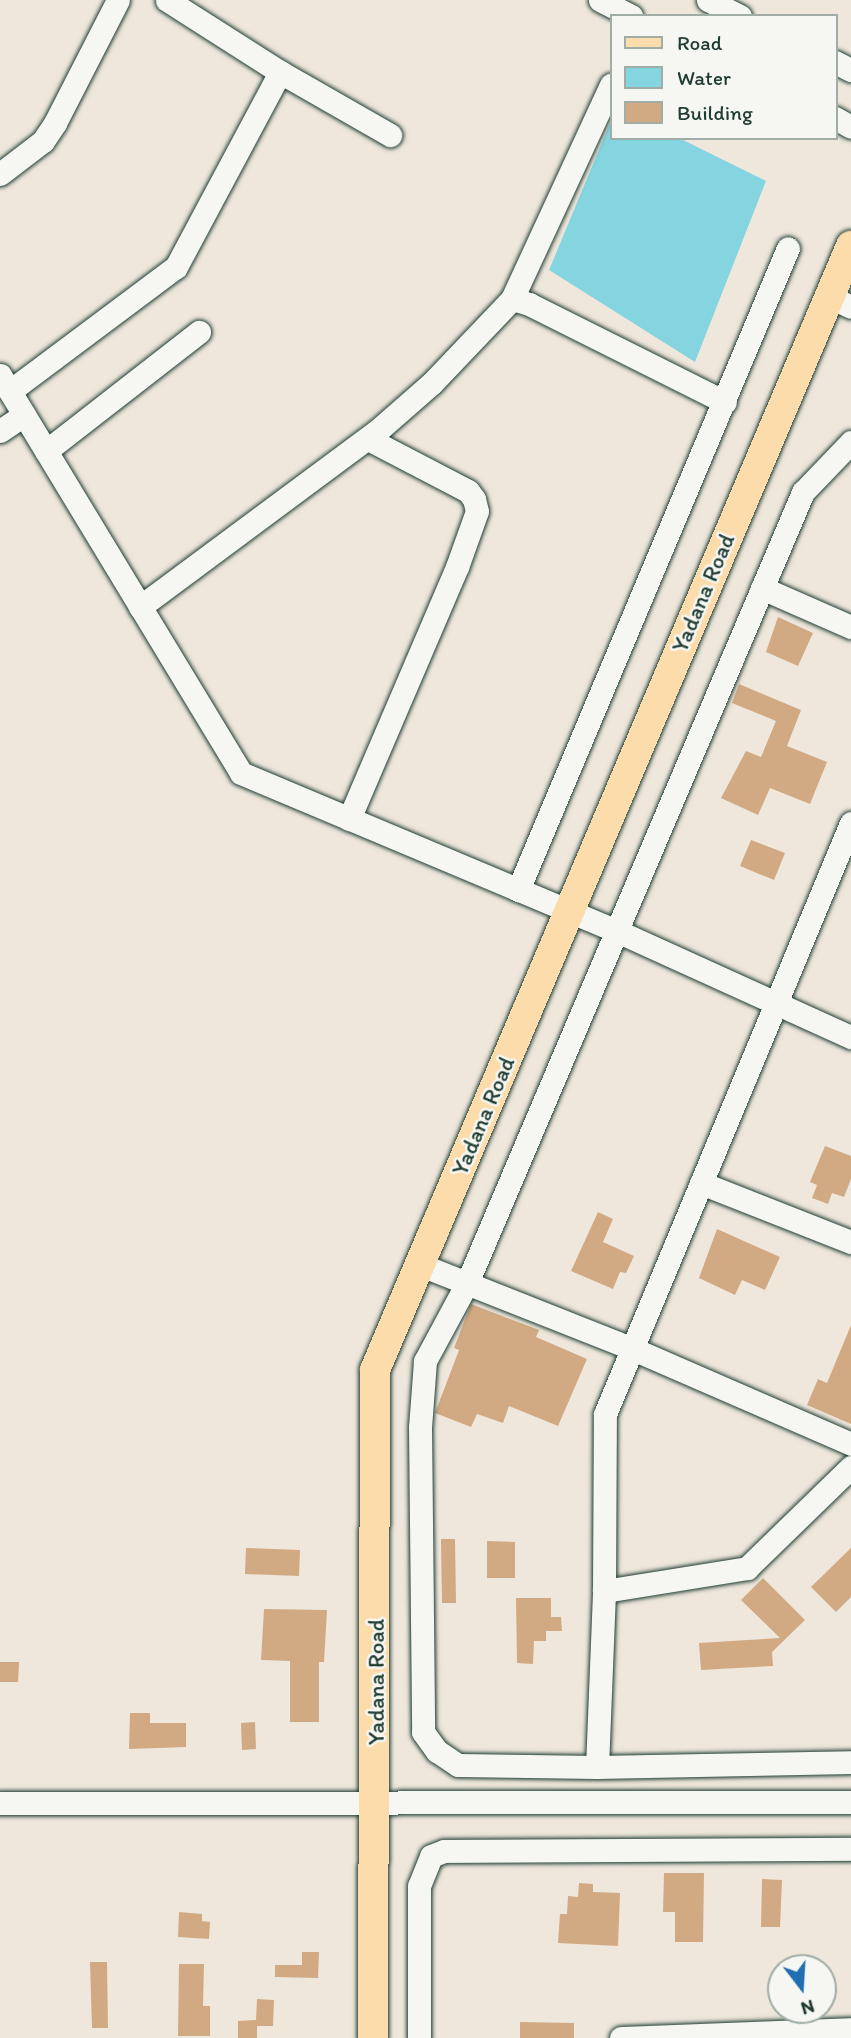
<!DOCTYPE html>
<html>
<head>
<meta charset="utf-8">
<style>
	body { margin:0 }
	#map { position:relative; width:851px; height:2038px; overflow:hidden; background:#efe7dc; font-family:Itim,sans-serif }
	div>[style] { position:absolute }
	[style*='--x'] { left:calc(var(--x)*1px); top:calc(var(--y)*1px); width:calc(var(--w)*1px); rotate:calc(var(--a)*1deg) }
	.water>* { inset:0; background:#85d5e1 }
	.building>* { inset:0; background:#d1aa83 }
	.roads { filter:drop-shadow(0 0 2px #1f3d34) drop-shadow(0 0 2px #1f3d34) }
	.minor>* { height:23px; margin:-11.5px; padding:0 11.5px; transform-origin:11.5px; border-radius:11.5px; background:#f6f6f2 }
	.major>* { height:30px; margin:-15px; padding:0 15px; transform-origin:15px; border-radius:15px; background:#fddcac }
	span { translate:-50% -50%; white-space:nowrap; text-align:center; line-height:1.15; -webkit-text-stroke:5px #f6f6f2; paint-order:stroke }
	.street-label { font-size:23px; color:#1f3d34 }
	.legend { position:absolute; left:610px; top:14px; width:228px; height:126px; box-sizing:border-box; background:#f6f6f2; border:2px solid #a0aca6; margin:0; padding:9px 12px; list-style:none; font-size:21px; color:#1f3d34 }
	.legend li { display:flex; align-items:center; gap:14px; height:35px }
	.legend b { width:35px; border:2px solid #a0aca6 }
	.north { position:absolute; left:767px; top:1954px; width:70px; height:70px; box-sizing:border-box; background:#f6f6f2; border:2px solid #a0aca6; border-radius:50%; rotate:163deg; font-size:19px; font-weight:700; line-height:28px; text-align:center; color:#1f3d34 }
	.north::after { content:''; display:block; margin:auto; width:24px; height:32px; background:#1f6fb2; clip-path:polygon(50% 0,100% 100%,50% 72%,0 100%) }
</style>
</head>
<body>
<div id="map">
	<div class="water">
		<div style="clip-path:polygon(611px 121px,611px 138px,679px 138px,766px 181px,695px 362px,549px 270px)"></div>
	</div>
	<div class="building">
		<div style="clip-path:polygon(778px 617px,813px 633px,798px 666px,766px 652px)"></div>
		<div style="clip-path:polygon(739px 684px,801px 710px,787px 746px,827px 762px,810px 804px,770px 788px,758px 815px,721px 798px,746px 751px,761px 757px,776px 721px,732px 703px)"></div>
		<div style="clip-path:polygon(751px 840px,785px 853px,774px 880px,740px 866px)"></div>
		<div style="clip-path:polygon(825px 1146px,851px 1156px,851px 1179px,844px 1197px,832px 1193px,828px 1204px,812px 1198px,817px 1185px,810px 1182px)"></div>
		<div style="clip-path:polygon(598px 1212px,613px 1219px,603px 1242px,634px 1256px,626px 1273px,620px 1272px,613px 1289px,571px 1271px)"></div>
		<div style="clip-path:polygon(717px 1229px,780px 1257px,765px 1290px,742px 1280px,735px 1295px,699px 1278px)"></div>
		<div style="clip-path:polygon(471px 1304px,539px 1330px,536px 1337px,587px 1359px,558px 1426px,509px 1406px,503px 1423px,477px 1414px,471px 1427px,435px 1413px,459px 1350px,454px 1348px)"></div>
		<div style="clip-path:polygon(851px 1325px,851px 1424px,807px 1405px,818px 1379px,827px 1383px)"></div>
		<div style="clip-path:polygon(441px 1539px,455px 1539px,456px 1603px,442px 1603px)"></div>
		<div style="clip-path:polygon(487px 1541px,515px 1542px,515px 1578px,487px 1578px)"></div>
		<div style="clip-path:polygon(246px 1548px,300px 1550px,299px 1576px,245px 1574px)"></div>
		<div style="clip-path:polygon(851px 1548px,851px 1597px,836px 1612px,811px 1587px)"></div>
		<div style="clip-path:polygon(763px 1578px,805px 1620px,772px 1652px,773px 1666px,701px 1670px,699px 1643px,780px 1638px,741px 1600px)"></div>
		<div style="clip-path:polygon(516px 1598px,551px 1598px,551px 1617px,561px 1617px,562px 1631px,546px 1631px,546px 1641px,534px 1641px,533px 1664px,517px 1663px)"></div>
		<div style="clip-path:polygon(264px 1609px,327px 1610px,324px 1662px,319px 1662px,319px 1722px,290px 1722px,290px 1661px,261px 1660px)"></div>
		<div style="clip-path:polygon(0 1662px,19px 1662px,18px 1682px,0 1682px)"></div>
		<div style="clip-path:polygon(130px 1713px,150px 1713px,150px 1723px,186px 1723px,186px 1747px,129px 1749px)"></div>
		<div style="clip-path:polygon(255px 1722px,256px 1749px,242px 1750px,241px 1723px)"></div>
		<div style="clip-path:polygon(664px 1873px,704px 1873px,703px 1942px,675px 1942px,675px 1912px,663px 1912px)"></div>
		<div style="clip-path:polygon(762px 1879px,782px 1880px,780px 1927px,761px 1927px)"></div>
		<div style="clip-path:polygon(579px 1883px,593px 1884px,593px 1892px,620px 1893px,618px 1946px,558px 1943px,560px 1914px,567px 1914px,568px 1896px,578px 1897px)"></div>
		<div style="clip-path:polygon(179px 1912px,202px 1914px,202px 1921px,210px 1922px,209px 1939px,178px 1937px)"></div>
		<div style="clip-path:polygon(302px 1952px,319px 1952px,318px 1978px,275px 1977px,275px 1965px,302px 1965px)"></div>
		<div style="clip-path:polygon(90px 1962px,107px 1962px,108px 2028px,92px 2028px)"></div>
		<div style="clip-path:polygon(179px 1964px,204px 1964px,203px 2006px,210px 2006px,210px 2036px,178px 2036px)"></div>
		<div style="clip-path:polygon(257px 1999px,274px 2000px,273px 2026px,257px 2026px,257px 2038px,238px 2038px,238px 2021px,256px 2020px)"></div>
		<div style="clip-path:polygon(520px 2022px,574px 2023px,574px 2038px,520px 2038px)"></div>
	</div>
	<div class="roads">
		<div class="minor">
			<div style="--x:167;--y:0;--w:134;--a:32.5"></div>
			<div style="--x:280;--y:72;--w:127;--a:29.8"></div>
			<div style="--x:600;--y:0;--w:35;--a:27"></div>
			<div style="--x:708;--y:0;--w:36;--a:27"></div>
			<div style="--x:835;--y:62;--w:18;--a:27"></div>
			<div style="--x:835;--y:118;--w:18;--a:29"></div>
			<div style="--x:0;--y:174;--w:54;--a:-37.5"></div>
			<div style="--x:43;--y:141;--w:22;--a:-56"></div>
			<div style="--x:55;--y:123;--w:138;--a:-62.9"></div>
			<div style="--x:830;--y:297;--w:23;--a:25"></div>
			<div style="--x:512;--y:299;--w:236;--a:-65.2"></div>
			<div style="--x:0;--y:375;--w:465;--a:58.8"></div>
			<div style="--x:241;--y:773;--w:408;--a:22.8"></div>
			<div style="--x:617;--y:931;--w:257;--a:24.4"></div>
			<div style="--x:10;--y:391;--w:207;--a:-36.8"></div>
			<div style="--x:176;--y:267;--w:221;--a:-61.9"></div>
			<div style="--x:0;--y:431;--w:29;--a:-34"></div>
			<div style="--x:851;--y:442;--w:69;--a:133.8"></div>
			<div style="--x:803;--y:492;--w:859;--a:113.01"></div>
			<div style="--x:467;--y:1283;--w:89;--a:118.3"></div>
			<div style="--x:425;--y:1361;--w:66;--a:94.3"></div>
			<div style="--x:420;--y:1427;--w:305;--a:89.4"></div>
			<div style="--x:423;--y:1732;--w:24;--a:54"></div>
			<div style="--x:437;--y:1751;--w:25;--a:34"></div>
			<div style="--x:458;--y:1765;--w:139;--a:0.8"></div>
			<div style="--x:597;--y:1767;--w:254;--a:-1.1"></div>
			<div style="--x:46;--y:451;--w:194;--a:-37.9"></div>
			<div style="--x:762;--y:588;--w:97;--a:23.7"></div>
			<div style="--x:140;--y:607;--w:294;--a:-36.6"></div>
			<div style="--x:376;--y:432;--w:74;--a:-41.2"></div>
			<div style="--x:432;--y:383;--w:116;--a:-46.4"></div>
			<div style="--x:512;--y:299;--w:18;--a:16"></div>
			<div style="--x:529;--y:304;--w:219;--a:26.6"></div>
			<div style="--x:349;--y:819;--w:274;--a:-66.8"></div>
			<div style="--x:457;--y:567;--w:59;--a:-70.3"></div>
			<div style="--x:477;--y:511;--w:12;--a:-104"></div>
			<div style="--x:474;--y:499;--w:10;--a:-127"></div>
			<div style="--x:468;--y:491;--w:113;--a:-152.5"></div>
			<div style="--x:518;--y:890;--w:696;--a:-67.19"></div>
			<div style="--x:701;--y:1183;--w:161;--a:21.5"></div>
			<div style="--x:421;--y:1265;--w:228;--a:21.6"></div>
			<div style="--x:633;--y:1349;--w:238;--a:23.5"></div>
			<div style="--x:604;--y:1591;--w:145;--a:-9.1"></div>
			<div style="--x:747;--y:1568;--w:145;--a:-44.2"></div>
			<div style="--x:597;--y:1767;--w:176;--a:-87.7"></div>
			<div style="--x:604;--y:1591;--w:177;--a:-89.7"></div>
			<div style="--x:605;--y:1414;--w:640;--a:-67.4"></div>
			<div style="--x:0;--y:1803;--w:851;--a:-0.07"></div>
			<div style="--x:419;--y:2038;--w:152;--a:-90"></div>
			<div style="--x:419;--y:1886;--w:32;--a:-68"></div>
			<div style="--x:431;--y:1856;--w:14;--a:-21"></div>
			<div style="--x:444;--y:1851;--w:407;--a:-0.3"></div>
			<div style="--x:621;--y:2038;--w:230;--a:-2.2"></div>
		</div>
		<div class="major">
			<div style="--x:373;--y:2038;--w:668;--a:-89.83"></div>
			<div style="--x:375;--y:1370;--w:1221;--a:-67.05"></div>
		</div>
	</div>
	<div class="street-label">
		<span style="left:703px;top:593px;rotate:-67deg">Yadana Road</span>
		<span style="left:483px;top:1116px;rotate:-67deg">Yadana Road</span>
		<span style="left:376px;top:1682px;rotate:-90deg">Yadana Road</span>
	</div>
	<ul class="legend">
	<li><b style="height:9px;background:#fddcac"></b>Road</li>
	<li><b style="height:19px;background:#85d5e1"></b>Water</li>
	<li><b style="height:19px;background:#d1aa83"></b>Building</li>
	</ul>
	<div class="north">N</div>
</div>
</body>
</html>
